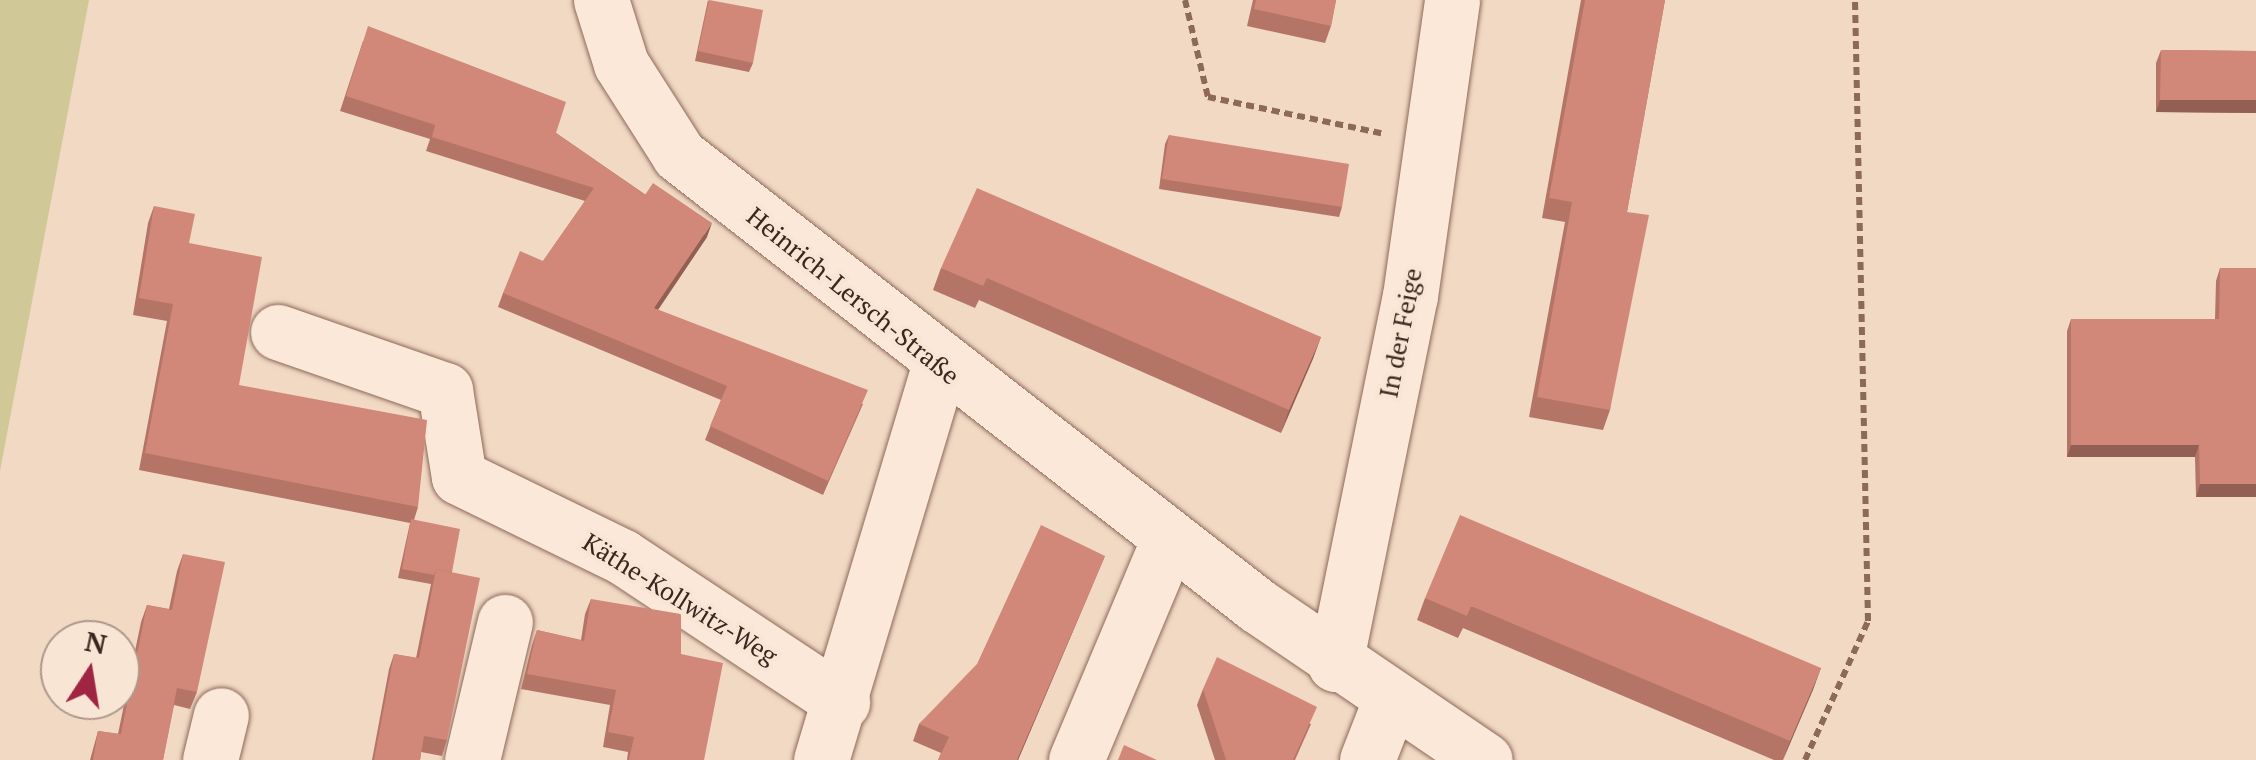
<!DOCTYPE html>
<html>
<head>
<meta charset="utf-8">
<style>
	body { margin:0 }
	#map { position:relative; width:2256px; height:760px; overflow:hidden; background:#f1d9c4; font-family:"PT Serif",serif }
	div>[style] { position:absolute }
	[style*='--x'] { left:calc(var(--x)*1px); top:calc(var(--y)*1px); width:calc(var(--w)*1px); rotate:calc(var(--a)*1deg) }
	.green>* { inset:0; background:#d0c997 }
	.path>* { height:6px; margin-top:-3px; transform-origin:0; background:repeating-linear-gradient(90deg,#8d6959 0 8px,transparent 0 13px) }
	.roads { filter:drop-shadow(0 0 2px #8d6959) drop-shadow(0 0 2px #8d6959) }
	.minor>* { height:55px; margin:-27.5px; padding:0 27.5px; transform-origin:27.5px; border-radius:27.5px; background:#fbe8d8 }
	.wall>* { inset:0; background:#b47567 }
	.shaded-wall>* { inset:0; background:#925f54 }
	.building>* { inset:0; background:#d18878 }
	span { translate:-50% -50%; white-space:nowrap; text-align:center; line-height:1.15; -webkit-text-stroke:8px #f8e5d4; paint-order:stroke }
	.street-label { font-size:25px; color:#3c251e }
	.north { position:absolute; left:40px; top:620px; width:100px; height:100px; box-sizing:border-box; background:#f8e5d4; border:2px solid #ad988b; border-radius:50%; rotate:12deg; font-size:28px; font-weight:700; line-height:40px; text-align:center; color:#3c251e }
	.north::after { content:''; display:block; margin:auto; width:35px; height:45px; background:#a02542; clip-path:polygon(50% 0,100% 100%,50% 72%,0 100%) }
</style>
</head>
<body>
<div id="map">
	<div class="green">
		<div style="clip-path:polygon(0 0,89px 0,0 471px)"></div>
	</div>
	<div class="path">
		<div style="--x:1185;--y:0;--w:100;--a:76.7"></div>
		<div style="--x:1208;--y:97;--w:177;--a:11.8"></div>
		<div style="--x:1805;--y:760;--w:153;--a:-65.6"></div>
		<div style="--x:1868;--y:621;--w:621;--a:-91.2"></div>
	</div>
	<div class="roads">
		<div class="minor">
			<div style="--x:601;--y:0;--w:67;--a:72.6"></div>
			<div style="--x:621;--y:64;--w:108;--a:57.5"></div>
			<div style="--x:679;--y:155;--w:734;--a:37.92"></div>
			<div style="--x:1258;--y:606;--w:274;--a:34.2"></div>
			<div style="--x:278;--y:332;--w:177;--a:19.2"></div>
			<div style="--x:445;--y:390;--w:88;--a:80.9"></div>
			<div style="--x:459;--y:477;--w:182;--a:26"></div>
			<div style="--x:623;--y:557;--w:263;--a:33.5"></div>
			<div style="--x:1335;--y:664;--w:376;--a:-78.5"></div>
			<div style="--x:1410;--y:296;--w:299;--a:-81.9"></div>
			<div style="--x:210;--y:760;--w:46;--a:-76.3"></div>
			<div style="--x:472;--y:760;--w:142;--a:-76.6"></div>
			<div style="--x:821;--y:760;--w:411;--a:-73.3"></div>
			<div style="--x:1076;--y:760;--w:240;--a:-67.2"></div>
			<div style="--x:1367;--y:760;--w:63;--a:-68.7"></div>
		</div>
	</div>
	<div class="wall">
		<div style="clip-path:polygon(708px 0,753px 63px,749px 72px,695px 61px)"></div>
		<div style="clip-path:polygon(1253px 0,1336px 0,1331px 26px,1325px 43px,1247px 26px)"></div>
		<div style="clip-path:polygon(1581px 0,1665px 0,1627px 212px,1610px 410px,1603px 430px,1529px 417px,1565px 222px,1542px 218px)"></div>
		<div style="clip-path:polygon(363px 41px,556px 133px,707px 237px,658px 310px,863px 404px,823px 495px,705px 440px,721px 400px,498px 307px,503px 293px,543px 261px,585px 201px,426px 151px,430px 139px,340px 111px)"></div>
		<div style="clip-path:polygon(2161px 50px,2256px 51px,2256px 113px,2156px 112px,2156px 63px)"></div>
		<div style="clip-path:polygon(1169px 135px,1342px 207px,1339px 217px,1159px 189px,1165px 144px)"></div>
		<div style="clip-path:polygon(154px 206px,189px 243px,239px 385px,418px 507px,414px 520px,452px 572px,447px 740px,442px 756px,421px 752px,420px 760px,372px 760px,389px 669px,394px 654px,416px 658px,431px 584px,398px 578px,410px 523px,139px 470px,167px 321px,133px 315px,148px 223px)"></div>
		<div style="clip-path:polygon(941px 268px,1321px 337px,1281px 433px,979px 300px,975px 308px,933px 290px)"></div>
		<div style="clip-path:polygon(2220px 268px,2256px 268px,2256px 497px,2196px 497px,2195px 457px,2067px 457px,2067px 331px,2071px 319px,2215px 319px,2216px 281px)"></div>
		<div style="clip-path:polygon(183px 554px,197px 692px,190px 709px,174px 705px,163px 760px,90px 760px,98px 731px,118px 734px,141px 622px,147px 605px,169px 609px,177px 571px)"></div>
		<div style="clip-path:polygon(1105px 556px,1018px 760px,938px 760px,941px 753px,913px 741px,919px 724px)"></div>
		<div style="clip-path:polygon(1425px 598px,1821px 668px,1783px 760px,1774px 760px,1463px 628px,1458px 638px,1417px 620px)"></div>
		<div style="clip-path:polygon(591px 599px,681px 654px,704px 760px,627px 760px,628px 752px,603px 747px,610px 705px,521px 689px,532px 645px,537px 630px,581px 640px,585px 614px)"></div>
		<div style="clip-path:polygon(1203px 689px,1311px 724px,1295px 760px,1215px 760px,1197px 705px)"></div>
	</div>
	<div class="shaded-wall">
		<div style="clip-path:polygon(2160px 100px,2256px 100px,2256px 113px,2156px 112px)"></div>
		<div style="clip-path:polygon(712px 223px,707px 237px,649px 323px,654px 308px)"></div>
		<div style="clip-path:polygon(1321px 337px,1313px 359px,1281px 433px,1289px 410px)"></div>
		<div style="clip-path:polygon(2071px 445px,2199px 445px,2195px 457px,2067px 457px)"></div>
		<div style="clip-path:polygon(2200px 484px,2256px 484px,2256px 497px,2196px 497px)"></div>
		<div style="clip-path:polygon(1105px 556px,1018px 760px,1017px 760px)"></div>
		<div style="clip-path:polygon(1821px 668px,1813px 690px,1783px 760px,1790px 741px)"></div>
	</div>
	<div class="building">
		<div style="clip-path:polygon(709px 0,763px 10px,753px 63px,698px 51px)"></div>
		<div style="clip-path:polygon(1256px 0,1336px 0,1331px 26px,1254px 9px)"></div>
		<div style="clip-path:polygon(1585px 0,1665px 0,1627px 212px,1649px 215px,1610px 410px,1537px 397px,1572px 202px,1549px 198px)"></div>
		<div style="clip-path:polygon(368px 26px,566px 102px,556px 133px,645px 195px,653px 183px,712px 223px,654px 308px,868px 390px,828px 481px,710px 426px,727px 386px,503px 293px,520px 251px,543px 261px,594px 188px,432px 137px,435px 125px,346px 96px)"></div>
		<div style="clip-path:polygon(2161px 50px,2256px 51px,2256px 100px,2160px 100px)"></div>
		<div style="clip-path:polygon(1169px 135px,1349px 164px,1342px 207px,1162px 179px)"></div>
		<div style="clip-path:polygon(977px 188px,1321px 337px,1289px 410px,987px 278px,983px 286px,941px 268px)"></div>
		<div style="clip-path:polygon(154px 206px,195px 214px,189px 243px,262px 257px,239px 385px,427px 420px,418px 507px,145px 453px,173px 304px,139px 298px)"></div>
		<div style="clip-path:polygon(2220px 268px,2256px 268px,2256px 484px,2200px 484px,2199px 445px,2071px 445px,2071px 319px,2219px 319px)"></div>
		<div style="clip-path:polygon(1460px 515px,1821px 668px,1790px 741px,1471px 606px,1467px 616px,1425px 598px)"></div>
		<div style="clip-path:polygon(411px 519px,460px 529px,452px 572px,436px 569px,434px 575px,402px 569px)"></div>
		<div style="clip-path:polygon(1041px 525px,1105px 556px,1017px 760px,938px 760px,949px 737px,919px 724px,977px 664px)"></div>
		<div style="clip-path:polygon(183px 554px,225px 562px,197px 692px,177px 688px,163px 760px,93px 760px,98px 731px,121px 734px,147px 605px,172px 610px)"></div>
		<div style="clip-path:polygon(436px 569px,480px 578px,447px 740px,424px 736px,420px 760px,374px 760px,394px 654px,419px 658px)"></div>
		<div style="clip-path:polygon(591px 599px,681px 614px,681px 654px,723px 663px,704px 760px,629px 760px,634px 737px,608px 732px,616px 690px,527px 674px,537px 630px,584px 641px)"></div>
		<div style="clip-path:polygon(1217px 657px,1317px 707px,1293px 760px,1226px 760px,1203px 689px)"></div>
		<div style="clip-path:polygon(1124px 745px,1157px 760px,1118px 760px)"></div>
	</div>
	<div class="street-label">
		<span style="left:853px;top:296px;rotate:39deg">Heinrich-Lersch-Straße</span>
		<span style="left:1401px;top:333px;rotate:-79deg">In der Feige</span>
		<span style="left:680px;top:599px;rotate:32deg">Käthe-Kollwitz-Weg</span>
	</div>
	<div class="north">N</div>
</div>
</body>
</html>
